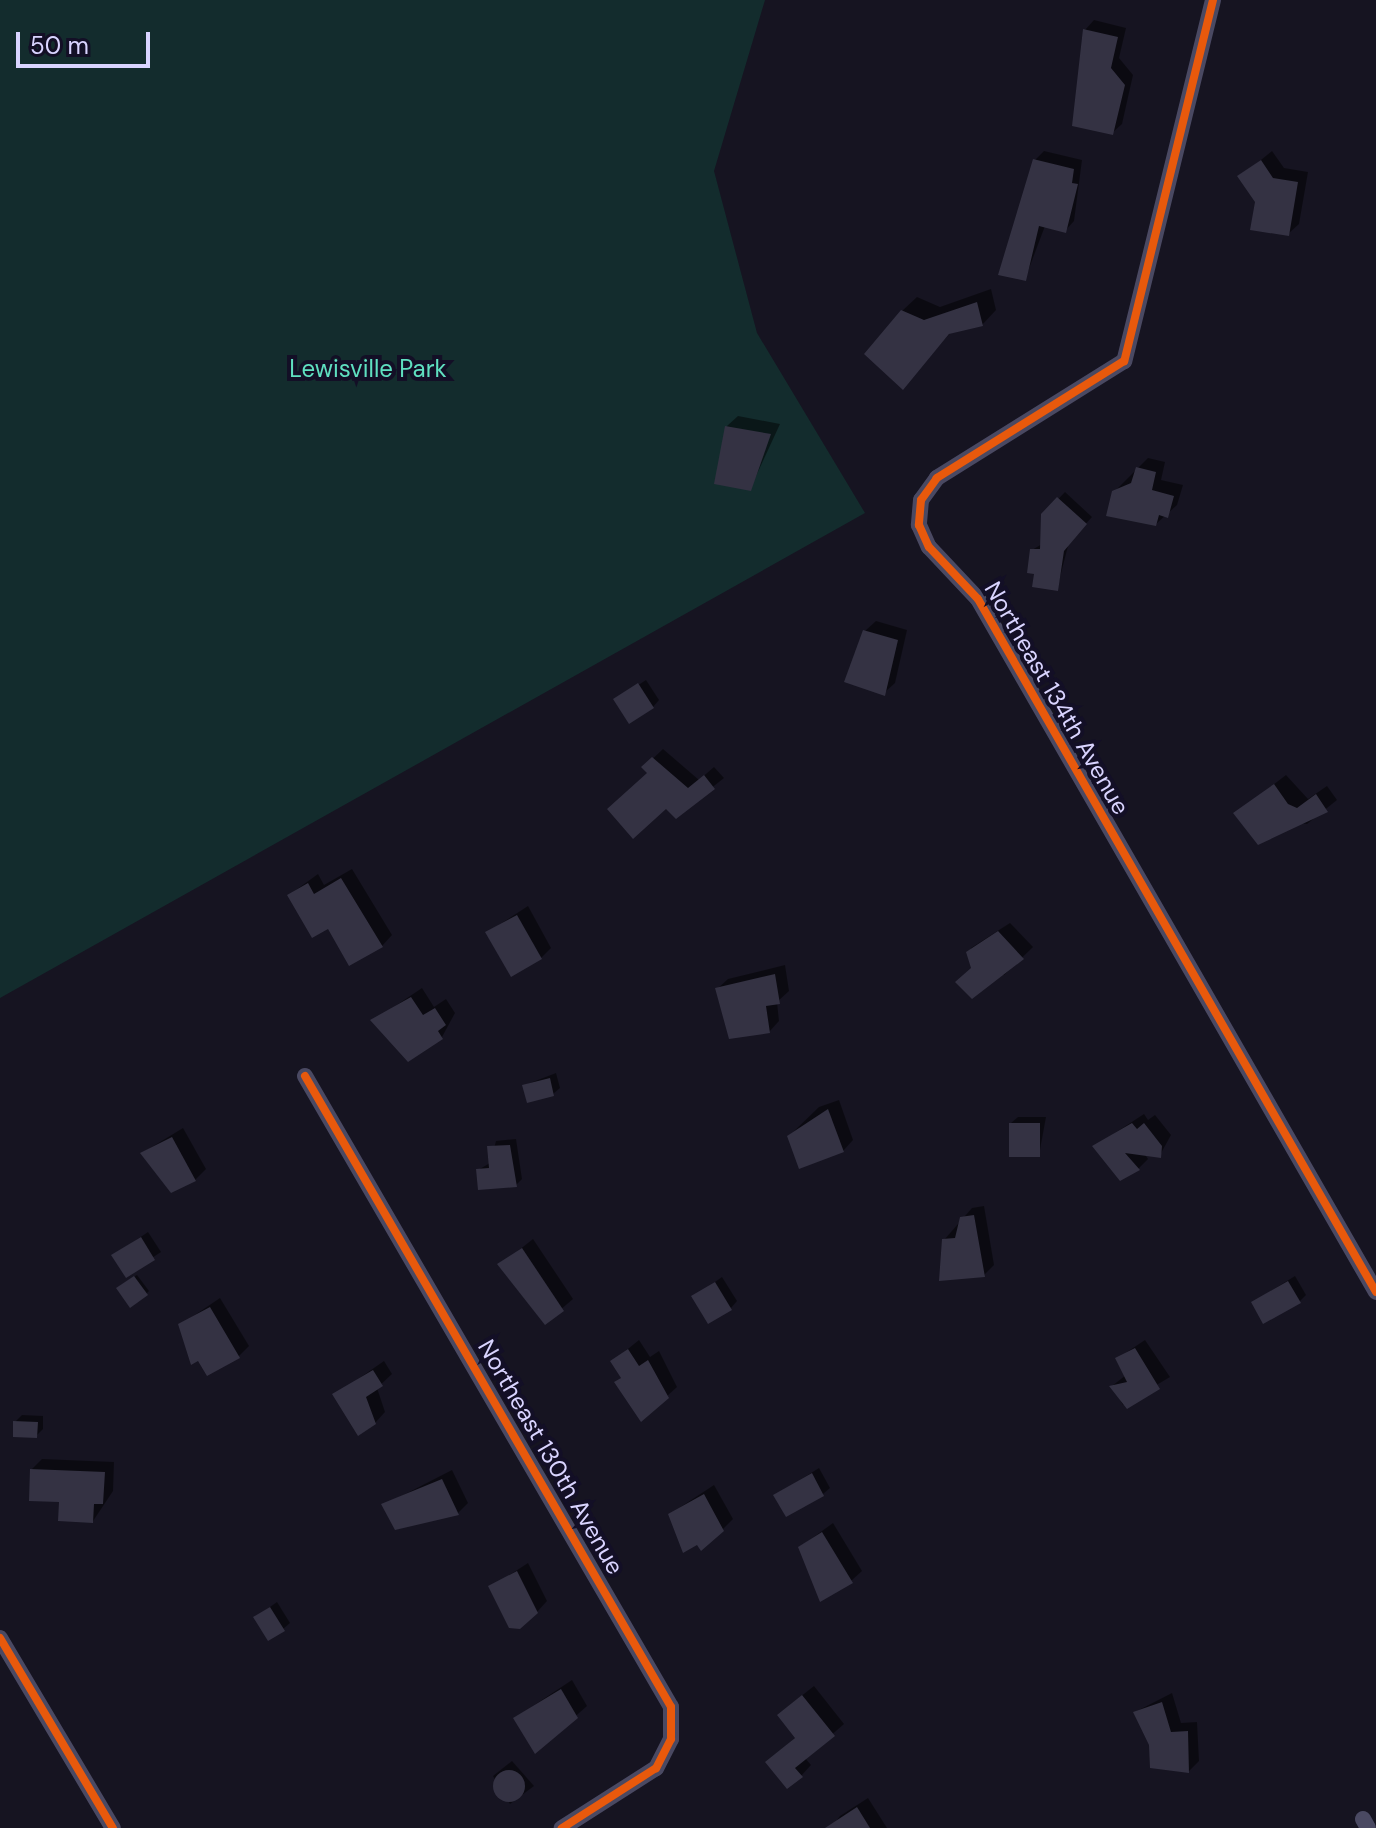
<!DOCTYPE html>
<html>
<head>
<meta charset="utf-8">
<style>
	body { margin:0 }
	#map { position:relative; width:1376px; height:1828px; overflow:hidden; background:#161421; font-family:"DM Sans",sans-serif }
	div>[style] { position:absolute }
	[style*='--x'] { left:calc(var(--x)*1px); top:calc(var(--y)*1px); width:calc(var(--w)*1px); rotate:calc(var(--a)*1deg) }
	.green>* { inset:0; background:#132c2d }
	.shadow>* { inset:0; background:#0007 }
	.building>* { inset:0; background:#343243 }
	.round { border-radius:50% }
	.minor>* { height:16px; margin:-8px; padding:0 8px; transform-origin:8px; border-radius:8px; background:#4a4962 }
	.cycleway>* { height:8px; margin:-4px; padding:0 4px; transform-origin:4px; border-radius:4px; background:#e8590c }
	span { translate:-50% -50%; white-space:nowrap; text-align:center; line-height:1.15; -webkit-text-stroke:8px #130f26; paint-order:stroke }
	.park-label { font-size:24px; color:#5fe0c0 }
	.street-label { font-size:24px; color:#d9d4ff }
	.scale { position:absolute; left:16px; top:32px; width:134px; height:36px; box-sizing:border-box; border:4px solid #d9d4ff; border-top:0; padding-left:10px; font-size:24px; line-height:28px; white-space:nowrap; color:#d9d4ff; -webkit-text-stroke:6px #130f26; paint-order:stroke }
</style>
</head>
<body>
<div id="map">
	<div class="green">
		<div style="clip-path:polygon(0 0,765px 0,714px 171px,757px 333px,865px 513px,0 998px)"></div>
	</div>
	<div class="shadow">
		<div style="clip-path:polygon(1094px 20px,1126px 28px,1119px 58px,1133px 75px,1122px 124px,1112px 133px,1085px 30px)"></div>
		<div style="clip-path:polygon(1044px 151px,1082px 160px,1074px 221px,1065px 231px,1045px 226px,1025px 279px,1035px 160px)"></div>
		<div style="clip-path:polygon(1272px 151px,1284px 168px,1308px 172px,1299px 224px,1288px 234px,1240px 177px)"></div>
		<div style="clip-path:polygon(991px 289px,996px 310px,982px 325px,951px 332px,903px 387px,902px 311px,917px 297px,940px 307px)"></div>
		<div style="clip-path:polygon(738px 416px,780px 424px,750px 489px,727px 426px)"></div>
		<div style="clip-path:polygon(1148px 458px,1165px 462px,1161px 480px,1183px 485px,1177px 505px,1156px 524px,1114px 492px)"></div>
		<div style="clip-path:polygon(1065px 492px,1092px 517px,1069px 542px,1057px 589px,1036px 573px,1032px 550px,1042px 544px,1043px 515px)"></div>
		<div style="clip-path:polygon(876px 621px,907px 630px,895px 683px,884px 693px,865px 631px)"></div>
		<div style="clip-path:polygon(646px 680px,659px 700px,653px 707px,620px 697px)"></div>
		<div style="clip-path:polygon(663px 749px,699px 780px,714px 767px,724px 778px,676px 816px,644px 767px)"></div>
		<div style="clip-path:polygon(1286px 775px,1308px 799px,1327px 786px,1337px 800px,1307px 824px,1235px 814px)"></div>
		<div style="clip-path:polygon(352px 869px,392px 935px,382px 946px,329px 926px,289px 895px,318px 874px,324px 885px)"></div>
		<div style="clip-path:polygon(528px 906px,551px 948px,541px 958px,488px 932px)"></div>
		<div style="clip-path:polygon(1010px 923px,1033px 947px,1004px 975px,973px 968px,971px 948px)"></div>
		<div style="clip-path:polygon(785px 965px,789px 991px,777px 1002px,779px 1021px,769px 1032px,717px 989px,728px 979px)"></div>
		<div style="clip-path:polygon(422px 988px,434px 1007px,446px 999px,455px 1013px,442px 1037px,373px 1021px)"></div>
		<div style="clip-path:polygon(556px 1073px,560px 1088px,553px 1094px,525px 1085px)"></div>
		<div style="clip-path:polygon(839px 1100px,853px 1140px,843px 1151px,789px 1136px,819px 1107px)"></div>
		<div style="clip-path:polygon(1144px 1114px,1148px 1120px,1155px 1115px,1171px 1135px,1160px 1155px,1144px 1153px,1148px 1159px,1138px 1169px,1095px 1146px)"></div>
		<div style="clip-path:polygon(1018px 1117px,1046px 1117px,1039px 1155px,1011px 1123px)"></div>
		<div style="clip-path:polygon(183px 1128px,206px 1169px,195px 1180px,142px 1153px)"></div>
		<div style="clip-path:polygon(516px 1139px,522px 1179px,516px 1185px,478px 1170px,490px 1163px,496px 1141px)"></div>
		<div style="clip-path:polygon(984px 1206px,994px 1265px,984px 1275px,944px 1240px,972px 1208px)"></div>
		<div style="clip-path:polygon(148px 1232px,161px 1252px,126px 1275px,114px 1255px)"></div>
		<div style="clip-path:polygon(533px 1239px,573px 1299px,546px 1322px,500px 1265px)"></div>
		<div style="clip-path:polygon(137px 1275px,149px 1291px,146px 1294px,121px 1285px)"></div>
		<div style="clip-path:polygon(1295px 1276px,1306px 1295px,1299px 1302px,1253px 1302px)"></div>
		<div style="clip-path:polygon(722px 1277px,737px 1301px,731px 1308px,694px 1297px)"></div>
		<div style="clip-path:polygon(220px 1298px,249px 1346px,238px 1357px,180px 1325px)"></div>
		<div style="clip-path:polygon(639px 1340px,650px 1357px,659px 1351px,677px 1387px,666px 1397px,617px 1382px,623px 1376px,613px 1361px)"></div>
		<div style="clip-path:polygon(1145px 1340px,1170px 1377px,1123px 1405px,1112px 1386px,1126px 1375px,1118px 1358px)"></div>
		<div style="clip-path:polygon(384px 1361px,392px 1374px,377px 1388px,385px 1412px,375px 1423px,335px 1395px)"></div>
		<div style="clip-path:polygon(22px 1415px,43px 1416px,43px 1429px,36px 1436px,15px 1422px)"></div>
		<div style="clip-path:polygon(42px 1459px,114px 1462px,113px 1491px,93px 1521px,32px 1469px)"></div>
		<div style="clip-path:polygon(819px 1468px,830px 1488px,823px 1494px,776px 1495px)"></div>
		<div style="clip-path:polygon(452px 1470px,468px 1503px,458px 1513px,396px 1528px,384px 1505px)"></div>
		<div style="clip-path:polygon(714px 1485px,733px 1519px,723px 1529px,670px 1514px)"></div>
		<div style="clip-path:polygon(833px 1523px,862px 1571px,851px 1581px,800px 1547px)"></div>
		<div style="clip-path:polygon(528px 1563px,547px 1601px,537px 1612px,491px 1587px)"></div>
		<div style="clip-path:polygon(277px 1602px,290px 1623px,283px 1629px,256px 1617px)"></div>
		<div style="clip-path:polygon(572px 1680px,587px 1706px,535px 1752px,515px 1718px)"></div>
		<div style="clip-path:polygon(814px 1686px,844px 1724px,805px 1758px,811px 1765px,801px 1776px,768px 1762px,797px 1736px,790px 1705px)"></div>
		<div style="clip-path:polygon(1172px 1693px,1181px 1723px,1197px 1722px,1199px 1761px,1189px 1771px,1151px 1744px,1135px 1712px)"></div>
		<div style="clip-path:polygon(512px 1761px,534px 1786px,510px 1804px,493px 1776px)"></div>
		<div style="clip-path:polygon(868px 1798px,887px 1828px,831px 1828px,840px 1816px)"></div>
	</div>
	<div class="building">
		<div style="clip-path:polygon(1083px 29px,1118px 37px,1111px 68px,1125px 85px,1113px 135px,1072px 126px)"></div>
		<div style="clip-path:polygon(1033px 159px,1074px 169px,1072px 183px,1078px 184px,1066px 233px,1039px 226px,1026px 281px,998px 275px)"></div>
		<div style="clip-path:polygon(1261px 160px,1273px 178px,1298px 182px,1289px 236px,1250px 230px,1255px 202px,1237px 176px)"></div>
		<div style="clip-path:polygon(977px 302px,983px 326px,949px 334px,903px 390px,864px 354px,901px 310px,924px 320px)"></div>
		<div style="clip-path:polygon(725px 426px,771px 434px,751px 491px,714px 484px)"></div>
		<div style="clip-path:polygon(1136px 467px,1156px 472px,1152px 490px,1174px 496px,1168px 518px,1159px 515px,1156px 526px,1106px 516px,1112px 491px,1131px 483px)"></div>
		<div style="clip-path:polygon(1057px 497px,1087px 524px,1064px 551px,1058px 591px,1032px 587px,1034px 574px,1027px 573px,1030px 549px,1040px 549px,1041px 514px)"></div>
		<div style="clip-path:polygon(863px 630px,898px 640px,885px 696px,844px 682px)"></div>
		<div style="clip-path:polygon(638px 683px,654px 708px,629px 724px,613px 699px)"></div>
		<div style="clip-path:polygon(652px 757px,688px 788px,704px 775px,715px 789px,676px 819px,666px 809px,633px 839px,607px 809px,647px 773px,641px 767px)"></div>
		<div style="clip-path:polygon(1274px 784px,1288px 804px,1297px 808px,1316px 794px,1328px 812px,1258px 845px,1233px 813px)"></div>
		<div style="clip-path:polygon(341px 878px,383px 947px,349px 966px,328px 929px,312px 938px,287px 895px,308px 883px,314px 894px)"></div>
		<div style="clip-path:polygon(517px 915px,542px 959px,511px 977px,485px 932px)"></div>
		<div style="clip-path:polygon(998px 931px,1024px 959px,972px 999px,955px 982px,971px 968px,966px 952px)"></div>
		<div style="clip-path:polygon(775px 974px,780px 1004px,766px 1006px,770px 1033px,729px 1039px,715px 988px)"></div>
		<div style="clip-path:polygon(411px 997px,423px 1015px,435px 1008px,446px 1025px,438px 1031px,443px 1039px,408px 1062px,370px 1020px)"></div>
		<div style="clip-path:polygon(550px 1078px,554px 1096px,527px 1103px,522px 1085px)"></div>
		<div style="clip-path:polygon(828px 1109px,844px 1152px,799px 1169px,787px 1136px)"></div>
		<div style="clip-path:polygon(1009px 1123px,1040px 1123px,1040px 1157px,1009px 1157px)"></div>
		<div style="clip-path:polygon(1132px 1123px,1137px 1129px,1144px 1123px,1162px 1146px,1161px 1158px,1125px 1153px,1140px 1170px,1120px 1181px,1092px 1146px)"></div>
		<div style="clip-path:polygon(172px 1137px,196px 1181px,171px 1193px,140px 1153px)"></div>
		<div style="clip-path:polygon(510px 1145px,517px 1187px,478px 1190px,476px 1169px,489px 1168px,487px 1146px)"></div>
		<div style="clip-path:polygon(974px 1215px,985px 1277px,939px 1281px,942px 1239px,955px 1238px,960px 1217px)"></div>
		<div style="clip-path:polygon(141px 1237px,155px 1260px,126px 1278px,111px 1255px)"></div>
		<div style="clip-path:polygon(522px 1248px,564px 1311px,545px 1325px,497px 1264px)"></div>
		<div style="clip-path:polygon(134px 1276px,148px 1295px,130px 1308px,116px 1288px)"></div>
		<div style="clip-path:polygon(1288px 1281px,1301px 1303px,1263px 1324px,1251px 1302px)"></div>
		<div style="clip-path:polygon(715px 1282px,732px 1310px,708px 1324px,691px 1296px)"></div>
		<div style="clip-path:polygon(210px 1307px,240px 1358px,207px 1376px,198px 1361px,191px 1365px,178px 1324px)"></div>
		<div style="clip-path:polygon(1135px 1348px,1160px 1389px,1127px 1409px,1109px 1386px,1127px 1382px,1115px 1358px)"></div>
		<div style="clip-path:polygon(628px 1349px,639px 1366px,648px 1360px,669px 1398px,641px 1422px,614px 1382px,621px 1378px,610px 1361px)"></div>
		<div style="clip-path:polygon(373px 1370px,383px 1386px,366px 1397px,376px 1424px,358px 1436px,332px 1394px)"></div>
		<div style="clip-path:polygon(13px 1421px,38px 1422px,37px 1438px,13px 1437px)"></div>
		<div style="clip-path:polygon(30px 1469px,105px 1472px,103px 1504px,94px 1504px,93px 1523px,58px 1521px,59px 1502px,29px 1501px)"></div>
		<div style="clip-path:polygon(812px 1473px,824px 1496px,786px 1517px,773px 1495px)"></div>
		<div style="clip-path:polygon(442px 1479px,459px 1515px,395px 1530px,381px 1504px)"></div>
		<div style="clip-path:polygon(704px 1494px,724px 1531px,701px 1551px,697px 1545px,683px 1553px,668px 1514px)"></div>
		<div style="clip-path:polygon(822px 1532px,853px 1583px,820px 1602px,798px 1547px)"></div>
		<div style="clip-path:polygon(517px 1571px,538px 1613px,520px 1629px,509px 1628px,488px 1586px)"></div>
		<div style="clip-path:polygon(270px 1607px,285px 1631px,268px 1641px,253px 1617px)"></div>
		<div style="clip-path:polygon(561px 1689px,578px 1718px,535px 1754px,513px 1718px)"></div>
		<div style="clip-path:polygon(802px 1695px,835px 1736px,795px 1768px,803px 1777px,787px 1789px,765px 1762px,795px 1738px,777px 1715px)"></div>
		<div style="clip-path:polygon(1162px 1702px,1171px 1732px,1188px 1731px,1189px 1773px,1150px 1768px,1149px 1745px,1133px 1712px)"></div>
		<div class="round" style="left:493px;top:1770px;width:32px;height:32px"></div>
		<div style="clip-path:polygon(857px 1807px,870px 1828px,825px 1828px)"></div>
	</div>
	<div class="minor">
		<div style="--x:1213;--y:0;--w:372;--a:103.8"></div>
		<div style="--x:1124;--y:361;--w:221;--a:148"></div>
		<div style="--x:937;--y:478;--w:27;--a:126"></div>
		<div style="--x:921;--y:500;--w:25;--a:95"></div>
		<div style="--x:919;--y:525;--w:24;--a:66"></div>
		<div style="--x:929;--y:547;--w:71;--a:46.7"></div>
		<div style="--x:978;--y:599;--w:799;--a:60.13"></div>
		<div style="--x:305;--y:1076;--w:729;--a:59.88"></div>
		<div style="--x:671;--y:1707;--w:32;--a:90"></div>
		<div style="--x:671;--y:1739;--w:33;--a:117"></div>
		<div style="--x:656;--y:1768;--w:112;--a:147.4"></div>
		<div style="--x:0;--y:1638;--w:221;--a:59.3"></div>
		<div style="--x:1363;--y:1819;--w:10;--a:61"></div>
	</div>
	<div class="cycleway">
		<div style="--x:1213;--y:0;--w:372;--a:103.8"></div>
		<div style="--x:1124;--y:361;--w:221;--a:148"></div>
		<div style="--x:937;--y:478;--w:27;--a:126"></div>
		<div style="--x:921;--y:500;--w:25;--a:95"></div>
		<div style="--x:919;--y:525;--w:24;--a:66"></div>
		<div style="--x:929;--y:547;--w:71;--a:46.7"></div>
		<div style="--x:978;--y:599;--w:799;--a:60.13"></div>
		<div style="--x:305;--y:1076;--w:729;--a:59.88"></div>
		<div style="--x:671;--y:1707;--w:32;--a:90"></div>
		<div style="--x:671;--y:1739;--w:33;--a:117"></div>
		<div style="--x:656;--y:1768;--w:112;--a:147.4"></div>
		<div style="--x:0;--y:1638;--w:221;--a:59.3"></div>
	</div>
	<div class="park-label">
		<span style="left:368px;top:369px">Lewisville Park</span>
	</div>
	<div class="street-label">
		<span style="left:1057px;top:698px;rotate:60deg">Northeast 134th Avenue</span>
		<span style="left:551px;top:1457px;rotate:60deg">Northeast 130th Avenue</span>
	</div>
	<div class="scale">50 m</div>
</div>
</body>
</html>
